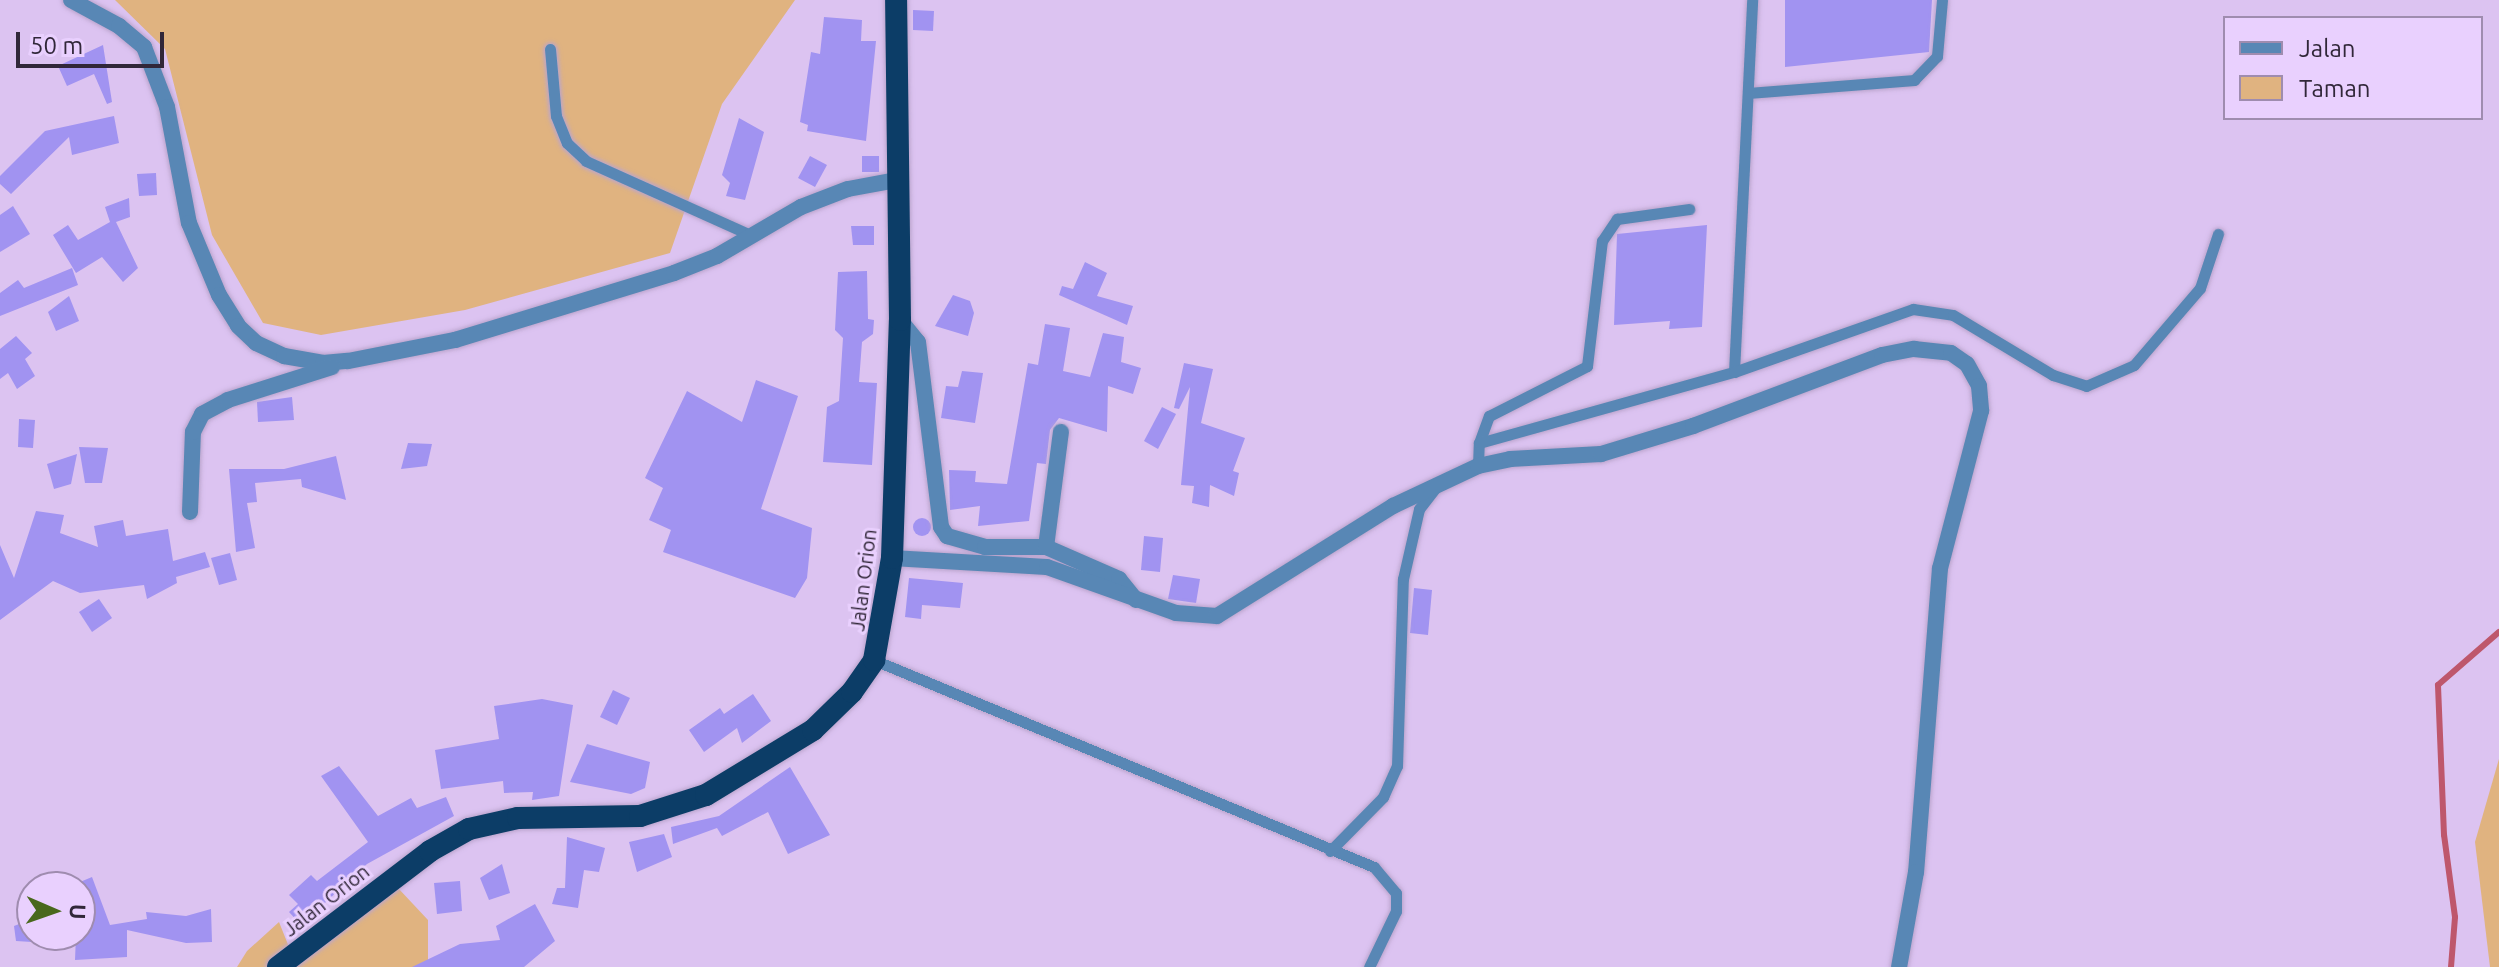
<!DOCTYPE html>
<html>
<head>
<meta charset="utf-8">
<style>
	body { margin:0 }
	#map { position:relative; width:2499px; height:967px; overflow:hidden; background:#dcc3f1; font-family:Ubuntu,sans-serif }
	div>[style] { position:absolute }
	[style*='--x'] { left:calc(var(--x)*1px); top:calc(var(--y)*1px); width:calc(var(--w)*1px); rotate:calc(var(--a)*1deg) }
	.green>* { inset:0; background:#e0b380 }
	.stream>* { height:6px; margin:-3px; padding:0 3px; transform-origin:3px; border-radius:3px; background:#be576c }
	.building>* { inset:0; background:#a193f1 }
	.round { border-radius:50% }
	.roads { filter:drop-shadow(0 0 2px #baa4cc) drop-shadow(0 0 2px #baa4cc) }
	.service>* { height:11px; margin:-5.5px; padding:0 5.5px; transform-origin:5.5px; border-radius:5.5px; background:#5887b5 }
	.minor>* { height:16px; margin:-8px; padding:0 8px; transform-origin:8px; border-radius:8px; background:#5887b5 }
	.trunk>* { height:22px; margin:-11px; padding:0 11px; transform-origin:11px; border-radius:11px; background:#0c3d67 }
	span { translate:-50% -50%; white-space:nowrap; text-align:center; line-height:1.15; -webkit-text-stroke:6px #e9d0fe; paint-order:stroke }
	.street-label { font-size:20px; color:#312739 }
	.legend { position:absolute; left:2223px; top:16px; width:260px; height:104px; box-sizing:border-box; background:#e9d0fe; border:2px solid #9f8caf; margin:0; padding:10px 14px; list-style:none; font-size:24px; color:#312739 }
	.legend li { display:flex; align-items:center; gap:16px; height:40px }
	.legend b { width:40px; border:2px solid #9f8caf }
	.north { position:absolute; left:16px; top:871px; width:80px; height:80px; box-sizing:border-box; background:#e9d0fe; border:2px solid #9f8caf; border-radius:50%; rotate:92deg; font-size:22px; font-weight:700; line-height:32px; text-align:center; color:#312739 }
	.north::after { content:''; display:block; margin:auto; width:28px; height:36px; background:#49681d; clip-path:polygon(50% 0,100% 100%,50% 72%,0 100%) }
	.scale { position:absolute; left:16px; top:32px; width:148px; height:36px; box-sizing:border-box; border:4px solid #312739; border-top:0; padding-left:10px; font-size:24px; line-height:28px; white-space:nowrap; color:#312739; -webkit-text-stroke:6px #e9d0fe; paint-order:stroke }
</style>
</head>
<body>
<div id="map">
	<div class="green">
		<div style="clip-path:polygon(115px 0,795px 0,722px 104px,670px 253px,465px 310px,321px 335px,263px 323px,212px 235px,165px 49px)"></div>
		<div style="clip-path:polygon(2499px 759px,2499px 967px,2490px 967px,2475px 842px)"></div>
		<div style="clip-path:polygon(398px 888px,428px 920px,428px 967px,237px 967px,247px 951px,279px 922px,295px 962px)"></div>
	</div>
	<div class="stream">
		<div style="--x:2451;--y:967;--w:50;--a:-85.4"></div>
		<div style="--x:2455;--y:917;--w:83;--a:-97.6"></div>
		<div style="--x:2444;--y:835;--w:150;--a:-92.3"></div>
		<div style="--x:2438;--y:685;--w:81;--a:-41"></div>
	</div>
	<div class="building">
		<div style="clip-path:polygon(1785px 0,1932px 0,1929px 52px,1785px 67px)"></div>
		<div style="clip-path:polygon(913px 10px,934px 11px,933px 31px,913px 30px)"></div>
		<div style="clip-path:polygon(824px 17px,862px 20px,861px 41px,876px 41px,866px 141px,807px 131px,808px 125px,800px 122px,811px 52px,820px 54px)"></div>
		<div style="clip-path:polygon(103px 45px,112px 102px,107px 104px,94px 74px,67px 86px,58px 66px)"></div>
		<div style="clip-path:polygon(114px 116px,119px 143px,72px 155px,69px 137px,11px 194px,0 184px,0 176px,45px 131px)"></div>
		<div style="clip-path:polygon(739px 118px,764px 132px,745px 200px,726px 196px,730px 183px,722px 175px)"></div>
		<div style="clip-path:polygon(810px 156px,827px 165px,815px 187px,798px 178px)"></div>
		<div style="clip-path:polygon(862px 156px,879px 156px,879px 172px,862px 172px)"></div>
		<div style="clip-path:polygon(156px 173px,157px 195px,139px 196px,137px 174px)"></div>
		<div style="clip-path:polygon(129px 198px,130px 217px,116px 222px,138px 268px,123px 282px,102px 257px,76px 273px,53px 235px,68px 225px,78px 240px,110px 222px,105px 207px)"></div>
		<div style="clip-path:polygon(13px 206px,30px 234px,0 252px,0 215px)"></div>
		<div style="clip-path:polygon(1707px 225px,1702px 327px,1669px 329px,1670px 321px,1614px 325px,1617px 234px)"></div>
		<div style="clip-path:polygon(851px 226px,874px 226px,874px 245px,853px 245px)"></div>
		<div style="clip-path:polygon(1085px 262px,1107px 273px,1097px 296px,1133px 306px,1127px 325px,1059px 295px,1062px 286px,1073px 289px)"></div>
		<div style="clip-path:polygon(72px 268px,78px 285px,0 316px,0 293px,18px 280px,24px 288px)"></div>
		<div style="clip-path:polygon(867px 271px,868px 319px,874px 320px,873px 334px,862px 342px,859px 382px,877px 383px,872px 465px,823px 462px,827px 407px,839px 401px,843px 338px,835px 330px,838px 272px)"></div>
		<div style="clip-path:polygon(953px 295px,970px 301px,974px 313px,968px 336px,935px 326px)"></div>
		<div style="clip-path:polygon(69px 296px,79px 321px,56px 331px,48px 312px)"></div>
		<div style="clip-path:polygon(1045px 324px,1070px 328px,1063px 371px,1090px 377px,1103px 333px,1124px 337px,1121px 362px,1141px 368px,1133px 394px,1108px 386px,1107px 432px,1059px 418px,1050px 430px,1046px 464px,1037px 463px,1029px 521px,978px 526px,980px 506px,950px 510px,949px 470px,976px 471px,975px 482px,1007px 484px,1028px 363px,1038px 365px)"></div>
		<div style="clip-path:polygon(16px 336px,32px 353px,25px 359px,35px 376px,17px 389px,8px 373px,0 379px,0 349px)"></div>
		<div style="clip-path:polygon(1184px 363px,1213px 369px,1201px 423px,1245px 438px,1233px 471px,1239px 473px,1234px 496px,1210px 485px,1209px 507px,1192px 503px,1194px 486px,1181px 485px,1190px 387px,1179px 409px,1174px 408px)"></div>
		<div style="clip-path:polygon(962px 371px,983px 373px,975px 423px,941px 418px,946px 386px,958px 387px)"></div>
		<div style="clip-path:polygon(756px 380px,798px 396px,761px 509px,812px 528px,807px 578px,795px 598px,663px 552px,671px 530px,649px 520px,663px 488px,645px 478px,687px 391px,742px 422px)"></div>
		<div style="clip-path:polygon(292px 397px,294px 420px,258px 422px,257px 402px)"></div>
		<div style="clip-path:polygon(1162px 407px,1176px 414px,1158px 449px,1144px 441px)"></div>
		<div style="clip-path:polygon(19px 419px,35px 420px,33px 448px,18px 447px)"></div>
		<div style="clip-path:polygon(408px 443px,432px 444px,427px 466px,401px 469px)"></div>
		<div style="clip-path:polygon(79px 447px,108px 448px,102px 483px,85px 483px)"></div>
		<div style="clip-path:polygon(77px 454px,71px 484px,54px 489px,47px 464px)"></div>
		<div style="clip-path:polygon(336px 456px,346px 500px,302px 487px,301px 479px,255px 483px,257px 502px,247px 503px,255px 548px,236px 552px,229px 469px,284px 469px)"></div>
		<div style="clip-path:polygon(36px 511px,64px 515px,60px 533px,98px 547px,94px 526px,123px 520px,126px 536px,168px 529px,173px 561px,205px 552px,210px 567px,176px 577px,177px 583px,147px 599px,144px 585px,80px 593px,53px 581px,0 620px,0 545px,14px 578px)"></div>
		<div class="round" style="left:913px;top:518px;width:18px;height:18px"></div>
		<div style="clip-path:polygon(1144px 536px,1163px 538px,1160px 572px,1141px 570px)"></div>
		<div style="clip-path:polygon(230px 553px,237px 580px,219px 585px,211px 558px)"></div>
		<div style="clip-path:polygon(1173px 575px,1200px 579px,1196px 603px,1168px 599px)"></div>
		<div style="clip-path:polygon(909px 578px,963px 583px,960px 608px,922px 605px,921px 619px,905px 617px)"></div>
		<div style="clip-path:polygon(1414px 588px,1432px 590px,1428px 635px,1410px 633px)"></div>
		<div style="clip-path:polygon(99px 599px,112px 618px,92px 632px,79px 612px)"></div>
		<div style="clip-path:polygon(613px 690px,630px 698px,617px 725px,600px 717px)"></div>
		<div style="clip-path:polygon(753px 694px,771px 721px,742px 743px,737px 728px,704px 752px,689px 730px,720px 708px,724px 714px)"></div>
		<div style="clip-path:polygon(542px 699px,573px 705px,559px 796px,532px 800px,533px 792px,504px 793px,503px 781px,441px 789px,435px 750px,499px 739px,494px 706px)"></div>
		<div style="clip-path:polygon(587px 744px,650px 762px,645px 788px,631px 794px,570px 782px)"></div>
		<div style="clip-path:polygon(339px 766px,378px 816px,411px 798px,417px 808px,446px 797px,454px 816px,367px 864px,301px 925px,289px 912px,298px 904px,289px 895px,311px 875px,317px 881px,368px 842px,321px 776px)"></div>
		<div style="clip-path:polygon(790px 767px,830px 835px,788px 854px,768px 812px,722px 836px,717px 828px,673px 844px,671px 827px,719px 816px)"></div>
		<div style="clip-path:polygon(664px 834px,672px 857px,637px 872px,629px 842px)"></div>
		<div style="clip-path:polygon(567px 837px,605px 848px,599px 872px,584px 870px,578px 908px,552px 904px,557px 888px,565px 888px)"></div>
		<div style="clip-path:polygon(502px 864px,510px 893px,489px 900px,480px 878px)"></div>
		<div style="clip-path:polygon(92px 877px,110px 925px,147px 919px,146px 912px,186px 916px,211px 909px,212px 942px,186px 943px,127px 930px,127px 957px,75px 960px,76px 935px,86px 929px,80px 882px)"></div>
		<div style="clip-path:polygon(460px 881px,462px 911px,437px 914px,434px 883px)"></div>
		<div style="clip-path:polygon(535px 904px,555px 941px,524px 967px,412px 967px,460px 944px,500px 940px,496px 926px)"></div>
		<div style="clip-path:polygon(32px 919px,32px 942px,16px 941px,14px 926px)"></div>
	</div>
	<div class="roads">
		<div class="service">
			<div style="--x:550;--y:49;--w:67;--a:84.9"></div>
			<div style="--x:556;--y:116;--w:29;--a:68"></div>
			<div style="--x:567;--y:143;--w:26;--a:43"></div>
			<div style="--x:586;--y:161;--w:181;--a:24.2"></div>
			<div style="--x:1748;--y:93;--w:167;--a:-4.5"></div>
			<div style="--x:1914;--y:80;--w:33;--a:-46"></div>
			<div style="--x:1937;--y:56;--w:56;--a:-84.9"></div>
			<div style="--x:1734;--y:372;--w:372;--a:-87.2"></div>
			<div style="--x:1479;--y:443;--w:29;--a:-70"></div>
			<div style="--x:1489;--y:416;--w:110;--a:-27"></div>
			<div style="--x:1587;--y:366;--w:126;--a:-83.2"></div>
			<div style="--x:1602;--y:241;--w:27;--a:-56"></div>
			<div style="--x:1617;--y:219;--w:73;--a:-7.9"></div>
			<div style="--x:1478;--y:466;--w:23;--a:-88"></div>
			<div style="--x:1479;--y:443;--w:265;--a:-15.6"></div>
			<div style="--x:1734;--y:372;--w:190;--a:-19.4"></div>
			<div style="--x:1913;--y:309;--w:40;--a:8.5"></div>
			<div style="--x:1953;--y:315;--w:117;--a:31"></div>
			<div style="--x:2053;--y:375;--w:35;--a:18"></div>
			<div style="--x:2086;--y:386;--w:52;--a:-23.6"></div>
			<div style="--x:2134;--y:365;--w:101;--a:-49.4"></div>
			<div style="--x:2200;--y:288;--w:57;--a:-71.6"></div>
			<div style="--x:874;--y:660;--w:541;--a:22.49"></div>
			<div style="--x:1374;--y:867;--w:34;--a:50"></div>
			<div style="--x:1396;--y:893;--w:18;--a:90"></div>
			<div style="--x:1396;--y:911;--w:62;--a:115.7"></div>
			<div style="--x:1330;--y:851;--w:76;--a:-45.5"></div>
			<div style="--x:1383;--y:797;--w:34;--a:-66"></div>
			<div style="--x:1397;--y:766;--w:187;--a:-88.2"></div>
			<div style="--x:1403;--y:579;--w:72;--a:-77.1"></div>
			<div style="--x:1419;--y:509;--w:28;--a:-52"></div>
		</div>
		<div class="minor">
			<div style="--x:71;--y:0;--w:55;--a:28.4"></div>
			<div style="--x:119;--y:26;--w:33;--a:40"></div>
			<div style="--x:144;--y:47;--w:64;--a:69"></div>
			<div style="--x:167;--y:107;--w:118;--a:79.3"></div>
			<div style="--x:189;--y:223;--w:78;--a:67.4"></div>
			<div style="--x:219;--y:295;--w:36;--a:58"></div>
			<div style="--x:238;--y:326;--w:25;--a:43"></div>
			<div style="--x:256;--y:343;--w:31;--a:25"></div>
			<div style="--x:284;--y:356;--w:40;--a:10"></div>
			<div style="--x:323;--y:363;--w:25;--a:-5"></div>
			<div style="--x:348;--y:361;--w:109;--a:-11.1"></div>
			<div style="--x:455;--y:340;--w:229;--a:-17"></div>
			<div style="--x:674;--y:273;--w:46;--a:-21.6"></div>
			<div style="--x:717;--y:256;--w:97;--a:-30.3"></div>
			<div style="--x:801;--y:207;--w:50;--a:-21"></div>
			<div style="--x:848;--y:189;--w:50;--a:-10.4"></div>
			<div style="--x:900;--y:320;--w:28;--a:51"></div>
			<div style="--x:918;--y:342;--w:186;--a:82.9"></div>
			<div style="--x:941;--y:527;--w:11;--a:56"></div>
			<div style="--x:947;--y:536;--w:40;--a:16"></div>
			<div style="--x:985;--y:547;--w:61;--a:0"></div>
			<div style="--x:1046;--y:547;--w:80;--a:23.7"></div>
			<div style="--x:1119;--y:579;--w:27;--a:51"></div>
			<div style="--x:190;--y:512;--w:80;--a:-87.9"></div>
			<div style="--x:193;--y:432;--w:20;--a:-63"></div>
			<div style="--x:202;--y:414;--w:30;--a:-28"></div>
			<div style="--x:228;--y:400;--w:109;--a:-17.6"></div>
			<div style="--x:1046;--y:547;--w:116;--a:-82.6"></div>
			<div style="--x:892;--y:558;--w:155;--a:3.3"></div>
			<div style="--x:1047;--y:567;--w:137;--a:19.6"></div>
			<div style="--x:1176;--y:613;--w:41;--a:4.2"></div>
			<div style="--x:1217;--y:616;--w:208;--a:-32"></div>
			<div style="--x:1393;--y:506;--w:94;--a:-25.2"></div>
			<div style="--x:1478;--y:466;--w:33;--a:-12"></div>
			<div style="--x:1510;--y:459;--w:91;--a:-3.1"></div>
			<div style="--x:1601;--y:454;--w:96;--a:-16.9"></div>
			<div style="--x:1693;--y:426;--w:202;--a:-20.6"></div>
			<div style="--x:1882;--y:355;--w:33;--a:-11"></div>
			<div style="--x:1914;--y:349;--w:37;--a:6"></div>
			<div style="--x:1951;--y:353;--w:19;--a:35"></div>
			<div style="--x:1967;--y:364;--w:25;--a:61"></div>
			<div style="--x:1979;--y:386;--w:25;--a:85"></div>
			<div style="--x:1981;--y:411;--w:162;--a:104.6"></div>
			<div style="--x:1940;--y:568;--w:305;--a:94.5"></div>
			<div style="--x:1916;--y:872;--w:97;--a:100.1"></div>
		</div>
		<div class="trunk">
			<div style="--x:278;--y:967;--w:191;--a:-37.3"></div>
			<div style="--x:430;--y:851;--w:45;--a:-29.4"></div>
			<div style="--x:469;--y:829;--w:50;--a:-12.7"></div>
			<div style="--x:518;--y:818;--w:122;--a:-0.9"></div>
			<div style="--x:640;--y:816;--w:69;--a:-17.7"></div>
			<div style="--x:706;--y:795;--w:125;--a:-31.3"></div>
			<div style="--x:813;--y:730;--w:54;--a:-44.3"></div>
			<div style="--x:852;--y:692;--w:39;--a:-55"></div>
			<div style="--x:874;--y:660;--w:104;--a:-80"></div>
			<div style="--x:892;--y:558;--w:238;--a:-88.1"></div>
			<div style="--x:900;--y:320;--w:320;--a:-90.7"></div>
		</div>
	</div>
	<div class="street-label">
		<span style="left:863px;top:580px;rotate:-83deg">Jalan Orion</span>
		<span style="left:326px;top:900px;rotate:-38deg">Jalan Orion</span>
	</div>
	<ul class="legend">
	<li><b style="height:10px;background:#5887b5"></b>Jalan</li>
	<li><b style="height:22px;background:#e0b380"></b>Taman</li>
	</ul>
	<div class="north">U</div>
	<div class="scale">50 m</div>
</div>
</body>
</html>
